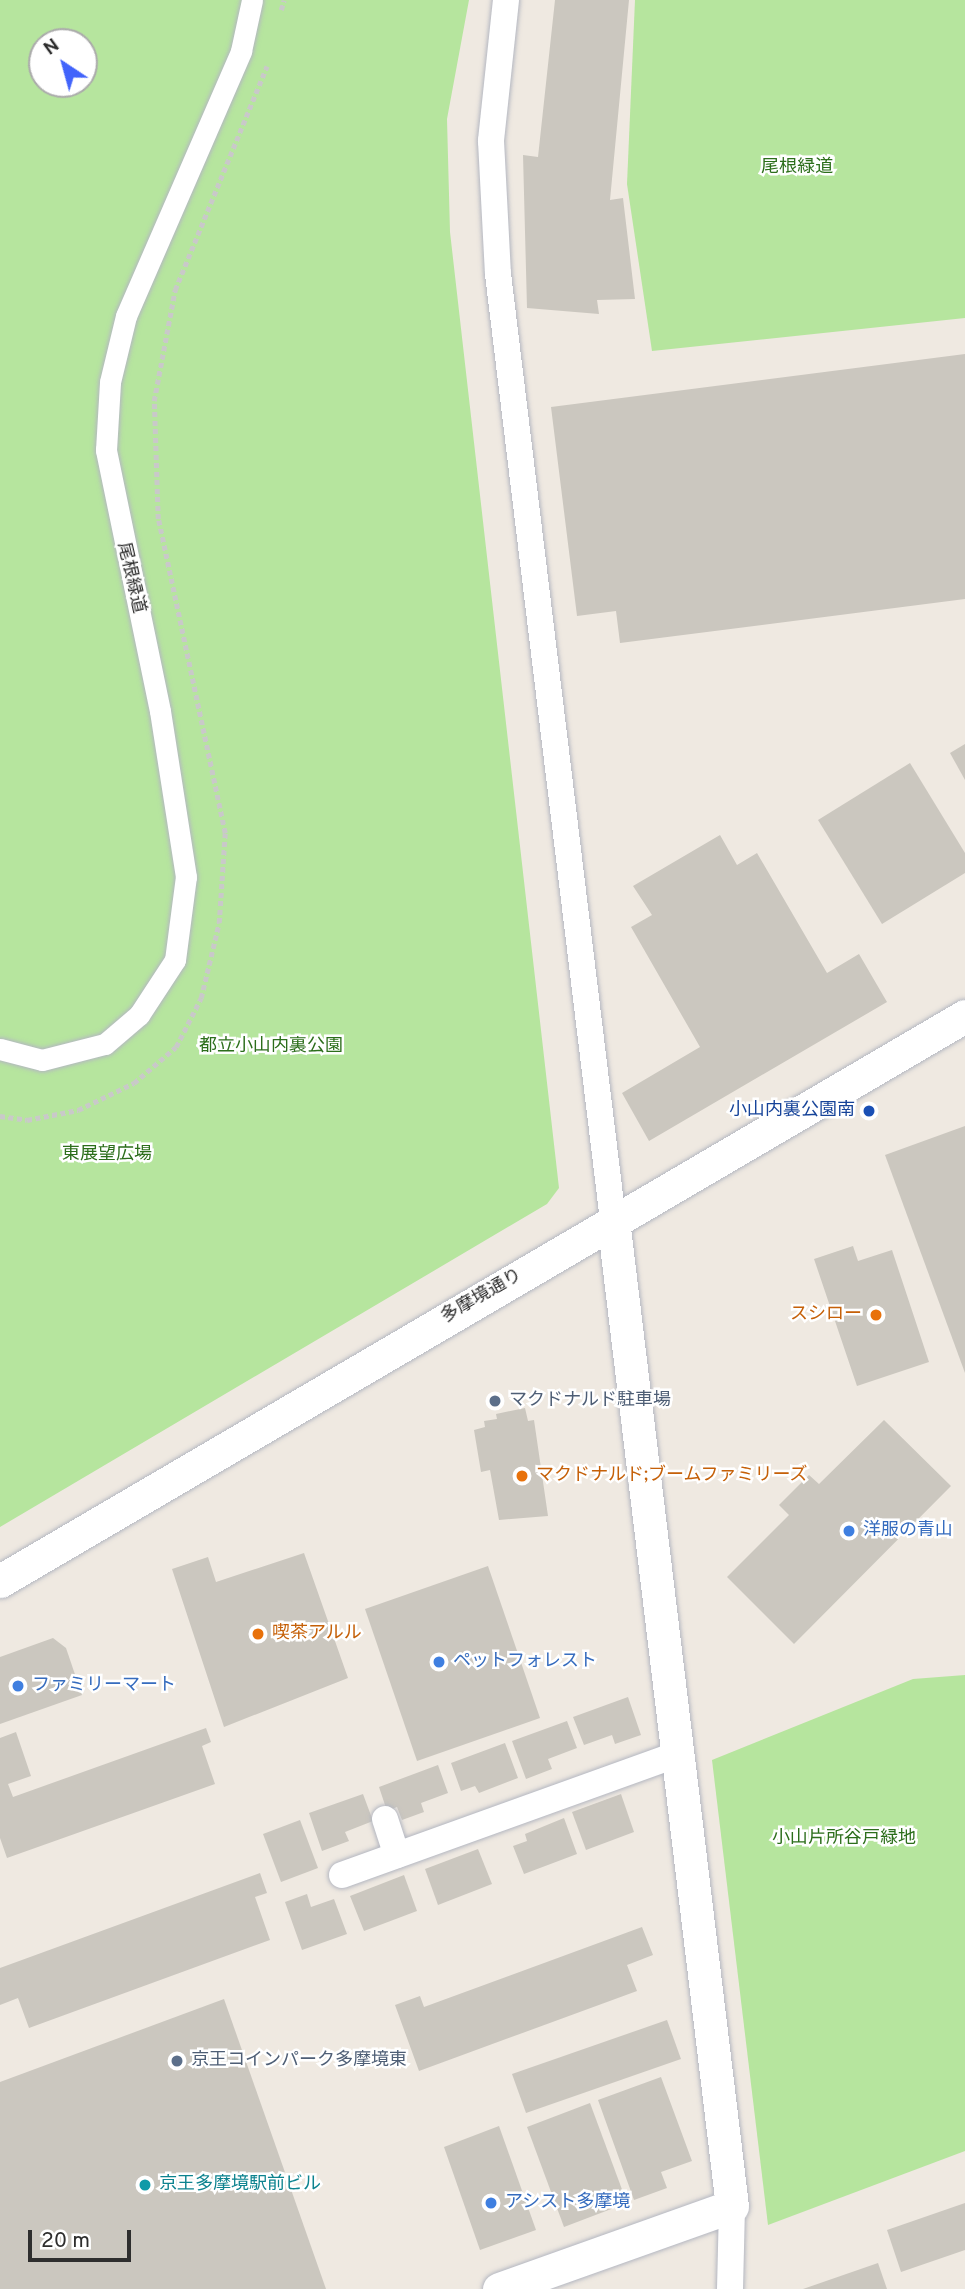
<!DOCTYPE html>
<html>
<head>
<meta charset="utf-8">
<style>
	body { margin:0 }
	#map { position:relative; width:965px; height:2289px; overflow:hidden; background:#efe9e1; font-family:Overpass,"Noto Sans JP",sans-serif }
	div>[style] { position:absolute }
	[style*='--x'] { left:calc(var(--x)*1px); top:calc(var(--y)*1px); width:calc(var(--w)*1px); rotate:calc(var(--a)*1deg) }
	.green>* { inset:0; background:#b6e59e }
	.building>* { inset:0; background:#cbc7bf }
	.path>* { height:4.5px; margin-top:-2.25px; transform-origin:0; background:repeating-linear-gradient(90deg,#c9c9c9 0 5px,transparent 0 8.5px) }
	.roads { filter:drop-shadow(0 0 2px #b4b7c1) drop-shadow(0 0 2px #b4b7c1) }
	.pedestrian>* { height:21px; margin:-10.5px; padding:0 10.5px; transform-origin:10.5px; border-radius:10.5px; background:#fff }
	.minor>* { height:26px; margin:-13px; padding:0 13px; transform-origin:13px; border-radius:13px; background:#fff }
	.tertiary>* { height:33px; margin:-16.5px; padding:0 16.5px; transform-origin:16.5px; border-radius:16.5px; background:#fff }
	.dots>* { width:19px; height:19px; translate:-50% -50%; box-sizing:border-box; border:4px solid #fff; border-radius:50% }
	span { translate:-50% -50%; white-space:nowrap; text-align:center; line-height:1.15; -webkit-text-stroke:5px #fff; paint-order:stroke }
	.park-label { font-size:18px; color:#2c6e1b }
	.street-label { font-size:18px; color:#2e2e2e }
	.transit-label { font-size:18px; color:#164399 }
	.right { translate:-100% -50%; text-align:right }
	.food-label { font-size:18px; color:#c56008 }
	.left { translate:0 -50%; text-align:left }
	.service-label { font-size:18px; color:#4e5e75 }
	.shop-label { font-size:18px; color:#366cbe }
	.culture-label { font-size:18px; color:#0d838f }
	.north { position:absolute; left:28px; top:28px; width:70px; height:70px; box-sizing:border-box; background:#fff; border:2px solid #ababab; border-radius:50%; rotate:324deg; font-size:19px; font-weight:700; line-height:28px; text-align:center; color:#2e2e2e }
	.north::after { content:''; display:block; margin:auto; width:24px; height:32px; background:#4264fb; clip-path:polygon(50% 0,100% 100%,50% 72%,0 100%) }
	.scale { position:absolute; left:28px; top:2230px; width:103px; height:32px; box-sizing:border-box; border:4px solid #2e2e2e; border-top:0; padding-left:9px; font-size:21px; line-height:24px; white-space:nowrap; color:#2e2e2e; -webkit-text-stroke:5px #fff; paint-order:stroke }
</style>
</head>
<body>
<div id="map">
	<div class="green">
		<div style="clip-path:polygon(evenodd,0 0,469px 0,447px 119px,450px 232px,559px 1188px,547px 1204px,0 1527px,0 0,42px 42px,84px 42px,84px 84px,42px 84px,42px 42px)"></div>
		<div style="clip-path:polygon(635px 0,965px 0,965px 318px,652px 351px,627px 184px)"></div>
		<div style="clip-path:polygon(965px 1675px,965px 2151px,768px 2225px,712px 1760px,913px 1679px)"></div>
	</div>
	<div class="building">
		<div style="clip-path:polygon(555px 0,629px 0,610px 200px,623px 198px,635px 299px,597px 300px,599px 314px,527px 308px,523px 155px,538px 157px)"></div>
		<div style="clip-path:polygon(965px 354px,965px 599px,620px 643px,616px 611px,577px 616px,551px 407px)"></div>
		<div style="clip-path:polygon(965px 744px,965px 780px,950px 753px)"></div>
		<div style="clip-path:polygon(910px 763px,965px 853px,965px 873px,882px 924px,818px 820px)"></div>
		<div style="clip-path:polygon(720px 835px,737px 865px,757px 853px,827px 973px,859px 954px,887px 1002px,649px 1141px,622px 1093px,700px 1047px,631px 927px,652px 915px,633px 886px)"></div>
		<div style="clip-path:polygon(965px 1126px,965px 1373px,885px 1155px)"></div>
		<div style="clip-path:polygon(853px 1246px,858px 1261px,892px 1250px,929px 1362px,857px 1386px,814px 1259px)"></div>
		<div style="clip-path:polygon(525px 1408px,528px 1421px,534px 1420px,548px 1516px,499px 1520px,490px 1470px,481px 1472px,474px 1430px,485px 1427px,484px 1421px,497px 1419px,496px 1414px)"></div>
		<div style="clip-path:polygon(884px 1420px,951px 1486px,794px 1644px,727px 1577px,789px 1515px,779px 1505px,809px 1475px,819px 1484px)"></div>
		<div style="clip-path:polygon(304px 1553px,348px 1678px,224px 1727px,172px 1569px,208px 1557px,216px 1582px)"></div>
		<div style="clip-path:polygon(488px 1566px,540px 1718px,417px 1761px,365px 1609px)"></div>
		<div style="clip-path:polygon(53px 1638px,66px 1648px,82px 1695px,0 1724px,0 1657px)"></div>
		<div style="clip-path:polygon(628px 1697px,641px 1735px,615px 1744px,612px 1735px,584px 1745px,573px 1717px)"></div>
		<div style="clip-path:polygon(567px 1721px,577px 1748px,548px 1759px,552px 1769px,526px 1779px,512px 1741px)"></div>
		<div style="clip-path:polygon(206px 1728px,211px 1742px,202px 1746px,215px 1784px,7px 1858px,0 1838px,0 1738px,16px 1732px,31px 1776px,8px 1784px,13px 1797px)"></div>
		<div style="clip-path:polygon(505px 1743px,518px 1778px,479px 1793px,475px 1786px,461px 1791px,451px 1763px)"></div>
		<div style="clip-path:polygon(438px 1765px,448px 1793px,421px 1803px,424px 1812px,402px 1820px,397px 1807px,387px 1811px,379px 1787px)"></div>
		<div style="clip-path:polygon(363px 1794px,373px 1821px,345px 1832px,349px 1841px,322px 1851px,309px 1813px)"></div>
		<div style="clip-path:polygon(621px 1794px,634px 1832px,586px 1850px,572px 1812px)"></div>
		<div style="clip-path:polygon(564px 1818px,577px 1854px,524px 1874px,513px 1846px,527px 1841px,525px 1834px)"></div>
		<div style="clip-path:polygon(300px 1820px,318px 1868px,281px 1882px,263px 1834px)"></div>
		<div style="clip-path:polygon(478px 1849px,492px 1884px,438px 1905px,425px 1869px)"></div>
		<div style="clip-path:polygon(260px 1873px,267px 1893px,255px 1897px,270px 1940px,29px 2028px,18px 1998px,0 2005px,0 1968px)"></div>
		<div style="clip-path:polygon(404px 1875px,417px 1911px,364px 1931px,350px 1896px)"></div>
		<div style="clip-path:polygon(307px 1894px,311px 1907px,334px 1899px,347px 1934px,302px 1950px,285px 1902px)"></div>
		<div style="clip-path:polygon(642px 1927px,653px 1955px,627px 1965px,637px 1991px,419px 2071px,395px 2005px,420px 1996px,424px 2007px)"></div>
		<div style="clip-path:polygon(224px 1999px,326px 2289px,0 2289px,0 2082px)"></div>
		<div style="clip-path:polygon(667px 2020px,681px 2059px,526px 2113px,512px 2074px)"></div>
		<div style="clip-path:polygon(661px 2077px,692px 2161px,661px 2172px,667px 2188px,634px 2200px,598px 2100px)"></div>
		<div style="clip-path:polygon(590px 2103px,627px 2203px,564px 2227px,527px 2127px)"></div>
		<div style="clip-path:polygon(499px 2126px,536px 2230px,480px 2250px,444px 2147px)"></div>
		<div style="clip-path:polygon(965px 2203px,965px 2250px,901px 2272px,887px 2230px)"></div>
		<div style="clip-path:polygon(878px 2263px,887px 2289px,803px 2289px)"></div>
	</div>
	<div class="path">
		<div style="--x:281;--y:10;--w:10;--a:-73"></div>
		<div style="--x:0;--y:1116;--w:27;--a:8"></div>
		<div style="--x:27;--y:1120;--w:52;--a:-11.1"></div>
		<div style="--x:78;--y:1110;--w:62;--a:-25.7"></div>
		<div style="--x:134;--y:1083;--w:55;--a:-40.6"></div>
		<div style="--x:176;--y:1047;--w:55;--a:-63"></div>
		<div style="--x:201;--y:998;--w:77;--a:-76.5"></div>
		<div style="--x:219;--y:923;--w:90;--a:-86.2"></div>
		<div style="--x:225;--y:833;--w:321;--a:-102"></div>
		<div style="--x:158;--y:519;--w:118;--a:-91.9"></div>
		<div style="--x:154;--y:401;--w:113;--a:-79.3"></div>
		<div style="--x:175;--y:290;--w:242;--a:-67.7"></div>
	</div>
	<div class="roads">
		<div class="pedestrian">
			<div style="--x:0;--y:1049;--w:43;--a:14.7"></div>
			<div style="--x:42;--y:1060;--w:65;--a:-14.3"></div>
			<div style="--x:105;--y:1044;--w:45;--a:-40.5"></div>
			<div style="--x:139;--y:1015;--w:66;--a:-56.8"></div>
			<div style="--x:175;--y:960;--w:84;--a:-82.5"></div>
			<div style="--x:186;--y:877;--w:168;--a:-98.9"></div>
			<div style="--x:160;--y:711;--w:267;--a:-101.7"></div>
			<div style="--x:106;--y:450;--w:68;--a:-86.6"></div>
			<div style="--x:110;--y:382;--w:68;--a:-76.4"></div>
			<div style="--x:126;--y:316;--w:289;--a:-66.5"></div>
			<div style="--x:241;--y:51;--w:52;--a:-77.8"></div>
		</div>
		<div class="minor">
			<div style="--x:506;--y:0;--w:142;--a:96.1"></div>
			<div style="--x:491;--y:141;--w:133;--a:87"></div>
			<div style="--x:498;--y:274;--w:953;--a:83.07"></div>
			<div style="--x:385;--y:1819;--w:38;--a:72"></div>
			<div style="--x:342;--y:1875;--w:358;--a:-19.8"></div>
			<div style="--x:730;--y:2289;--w:83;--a:-88.6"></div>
		</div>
		<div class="tertiary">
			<div style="--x:0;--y:1581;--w:1118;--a:-30.35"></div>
			<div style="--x:499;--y:2289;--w:247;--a:-19.6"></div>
			<div style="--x:732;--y:2206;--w:993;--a:-96.88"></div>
		</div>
	</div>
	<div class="dots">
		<div style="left:869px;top:1111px;background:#1a4fb4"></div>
		<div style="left:876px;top:1315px;background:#e8710a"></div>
		<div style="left:495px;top:1401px;background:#5c6f8a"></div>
		<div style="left:522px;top:1476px;background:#e8710a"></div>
		<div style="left:849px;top:1531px;background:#3f7fe0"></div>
		<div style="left:258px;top:1634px;background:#e8710a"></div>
		<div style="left:439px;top:1662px;background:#3f7fe0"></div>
		<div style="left:18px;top:1686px;background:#3f7fe0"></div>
		<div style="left:177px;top:2061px;background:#5c6f8a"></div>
		<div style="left:145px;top:2185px;background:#0f9aa8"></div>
		<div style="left:491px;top:2203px;background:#3f7fe0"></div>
	</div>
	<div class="park-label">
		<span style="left:797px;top:168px">尾根緑道</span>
		<span style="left:271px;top:1047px">都立小山内裏公園</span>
		<span style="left:107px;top:1155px">東展望広場</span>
		<span style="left:844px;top:1839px">小山片所谷戸緑地</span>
	</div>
	<div class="street-label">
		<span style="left:130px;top:578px;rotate:77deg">尾根緑道</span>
		<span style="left:482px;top:1297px;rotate:-30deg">多摩境通り</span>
	</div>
	<div class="transit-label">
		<span class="right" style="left:855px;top:1111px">小山内裏公園南</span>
	</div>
	<div class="food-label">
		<span class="right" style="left:862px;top:1315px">スシロー</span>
		<span class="left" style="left:536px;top:1476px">マクドナルド;ブームファミリーズ</span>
		<span class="left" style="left:272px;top:1634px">喫茶アルル</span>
	</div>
	<div class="service-label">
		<span class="left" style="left:509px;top:1401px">マクドナルド駐車場</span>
		<span class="left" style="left:191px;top:2061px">京王コインパーク多摩境東</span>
	</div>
	<div class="shop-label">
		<span class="left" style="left:863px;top:1531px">洋服の青山</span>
		<span class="left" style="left:453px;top:1662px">ペットフォレスト</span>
		<span class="left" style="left:32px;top:1686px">ファミリーマート</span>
		<span class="left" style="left:505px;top:2203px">アシスト多摩境</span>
	</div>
	<div class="culture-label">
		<span class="left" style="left:159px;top:2185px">京王多摩境駅前ビル</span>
	</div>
	<div class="north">N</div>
	<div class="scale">20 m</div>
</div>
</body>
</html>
